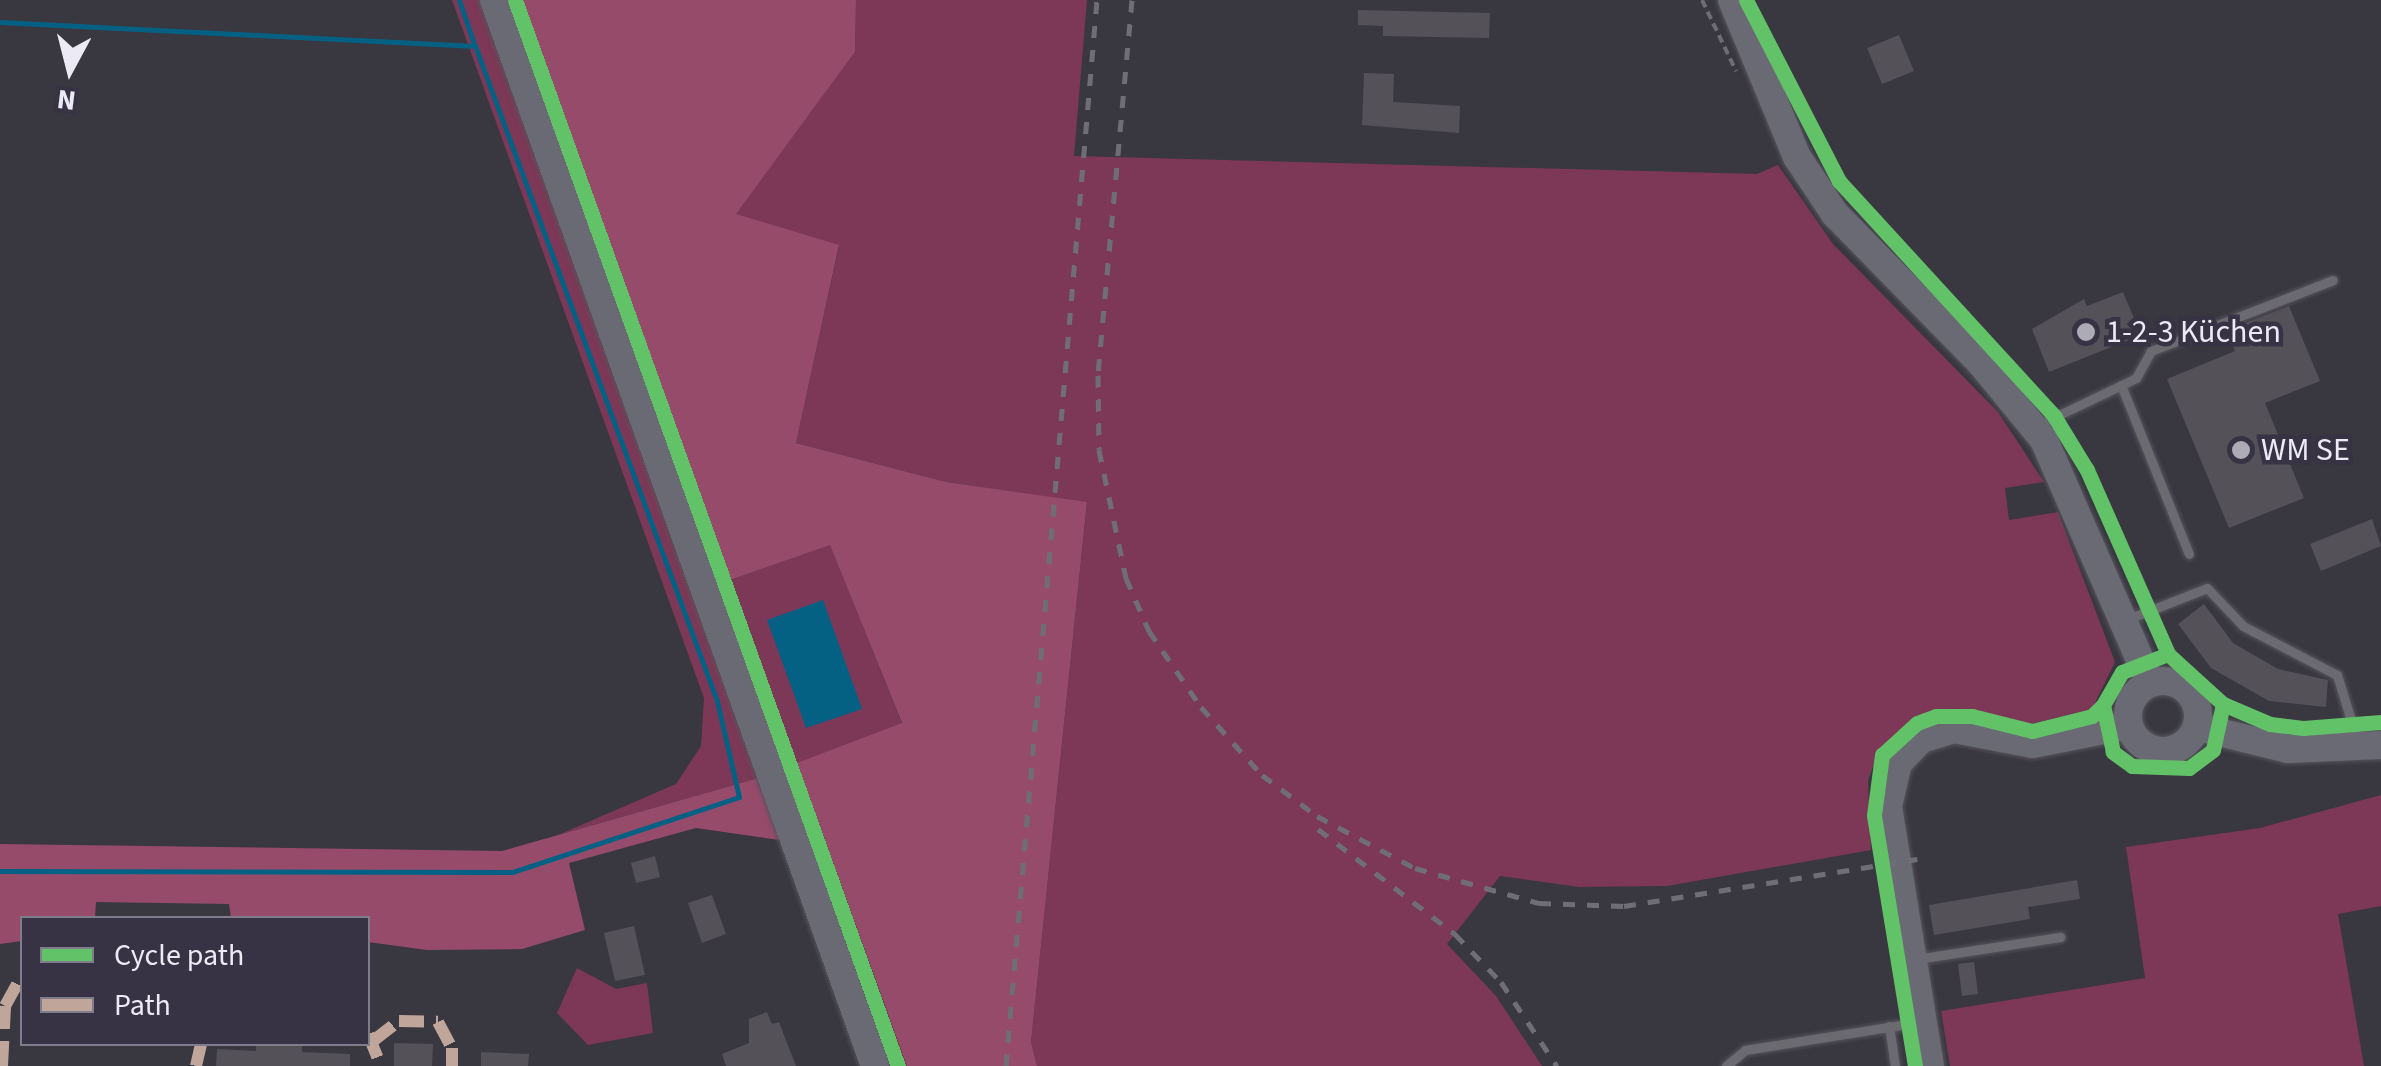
<!DOCTYPE html>
<html>
<head>
<meta charset="utf-8">
<style>
	body { margin:0 }
	#map { position:relative; width:2381px; height:1066px; overflow:hidden; background:#393740; font-family:"Source Sans 3",sans-serif }
	div>[style] { position:absolute }
	[style*='--x'] { left:calc(var(--x)*1px); top:calc(var(--y)*1px); width:calc(var(--w)*1px); rotate:calc(var(--a)*1deg) }
	.green>* { inset:0; background:#7c3856 }
	.forest>* { inset:0; background:#974b6b }
	.water>* { inset:0; background:#056184 }
	.stream>* { height:5px; margin:-2.5px; padding:0 2.5px; transform-origin:2.5px; border-radius:2.5px; background:#056184 }
	.building>* { inset:0; background:#545158 }
	.path>* { height:4px; margin-top:-2px; transform-origin:0; background:repeating-linear-gradient(90deg,#6e6d73 0 8px,transparent 0 13px) }
	.roads { filter:drop-shadow(0 0 2px #56545c) drop-shadow(0 0 2px #56545c) }
	.lane>* { height:9px; margin:-4.5px; padding:0 4.5px; transform-origin:4.5px; border-radius:4.5px; background:#6c6a71 }
	.secondary>* { height:28px; margin:-14px; padding:0 14px; transform-origin:14px; border-radius:14px; background:#6a6a74 }
	.secondary>.ring { margin:-14px; padding:0; box-sizing:content-box; background:none; border:28px solid #6a6a74; border-radius:50% }
	.rail>* { height:5px; margin-top:-2.5px; transform-origin:0; background:repeating-linear-gradient(90deg,#706e75 0 12px,transparent 0 24px) }
	.quiet>* { height:12px; margin-top:-6px; transform-origin:0; background:repeating-linear-gradient(90deg,#c0a59a 0 25px,transparent 0 37px) }
	.cycleway>* { height:15px; margin:-7.5px; padding:0 7.5px; transform-origin:7.5px; border-radius:7.5px; background:#61c268 }
	.dots>* { width:28px; height:28px; translate:-50% -50%; box-sizing:border-box; border:5px solid #373344; border-radius:50% }
	span { translate:-50% -50%; white-space:nowrap; text-align:center; line-height:1.15; -webkit-text-stroke:9px #373344; paint-order:stroke }
	.poi-label { font-size:32px; color:#eceaf5 }
	.left { translate:0 -50%; text-align:left }
	.legend { position:absolute; left:20px; top:916px; width:350px; height:130px; box-sizing:border-box; background:#373344; border:2px solid #7f7c8b; margin:0; padding:12px 18px; list-style:none; font-size:30px; color:#eceaf5 }
	.legend li { display:flex; align-items:center; gap:20px; height:50px }
	.legend b { width:50px; border:2px solid #7f7c8b }
	.north { position:absolute; left:20px; top:20px; width:100px; height:100px; -webkit-text-stroke:8px #373344; paint-order:stroke; rotate:187deg; font-size:28px; font-weight:700; line-height:40px; text-align:center; color:#eceaf5 }
	.north::after { content:''; display:block; margin:auto; width:35px; height:45px; background:#eceaf5; clip-path:polygon(50% 0,100% 100%,50% 72%,0 100%) }
</style>
</head>
<body>
<div id="map">
	<div class="green">
		<div style="clip-path:polygon(452px 0,482px 0,762px 777px,558px 835px,676px 784px,701px 746px,704px 698px)"></div>
		<div style="clip-path:polygon(504px 0,522px 0,730px 580px,830px 544px,902px 724px,797px 764px,907px 1066px,888px 1066px,731px 633px,740px 611px,736px 597px,710px 577px)"></div>
		<div style="clip-path:polygon(856px 0,1087px 0,1074px 156px,1757px 174px,1778px 165px,1833px 244px,1998px 412px,2044px 482px,2005px 488px,2009px 520px,2058px 512px,2115px 662px,2092px 709px,2031px 724px,1951px 710px,1913px 721px,1878px 754px,1868px 780px,1871px 850px,1667px 886px,1579px 887px,1500px 876px,1447px 944px,1496px 996px,1542px 1066px,1037px 1066px,1031px 1042px,1087px 503px,946px 482px,796px 443px,839px 246px,735px 215px,855px 52px)"></div>
		<div style="clip-path:polygon(2381px 795px,2381px 906px,2338px 914px,2364px 1066px,1950px 1066px,1941px 1011px,2145px 978px,2126px 847px,2260px 828px)"></div>
		<div style="clip-path:polygon(577px 968px,616px 989px,647px 983px,653px 1033px,588px 1045px,557px 1013px)"></div>
	</div>
	<div class="forest">
		<div style="clip-path:polygon(522px 0,856px 0,855px 52px,736px 214px,839px 245px,796px 443px,946px 482px,1087px 502px,1031px 1042px,1037px 1066px,907px 1066px,797px 763px,902px 723px,830px 545px,730px 580px)"></div>
		<div style="clip-path:polygon(762px 777px,786px 841px,696px 828px,569px 863px,585px 930px,522px 949px,427px 950px,368px 942px,368px 918px,231px 918px,229px 904px,96px 902px,95px 918px,22px 918px,22px 941px,0 944px,0 844px,502px 851px)"></div>
	</div>
	<div class="water">
		<div style="clip-path:polygon(823px 600px,862px 709px,806px 728px,767px 620px)"></div>
	</div>
	<div class="stream">
		<div style="--x:459;--y:0;--w:46;--a:71.2"></div>
		<div style="--x:0;--y:22;--w:476;--a:2.9"></div>
		<div style="--x:475;--y:46;--w:698;--a:69.72"></div>
		<div style="--x:717;--y:701;--w:98;--a:77.1"></div>
		<div style="--x:739;--y:797;--w:239;--a:161.7"></div>
		<div style="--x:512;--y:872;--w:512;--a:-179.89"></div>
	</div>
	<div class="building">
		<div style="clip-path:polygon(1358px 10px,1490px 13px,1489px 38px,1383px 36px,1383px 26px,1358px 25px)"></div>
		<div style="clip-path:polygon(1899px 35px,1914px 71px,1882px 84px,1867px 48px)"></div>
		<div style="clip-path:polygon(1364px 73px,1394px 74px,1393px 102px,1460px 106px,1459px 133px,1362px 125px)"></div>
		<div style="clip-path:polygon(2123px 292px,2141px 335px,2049px 372px,2032px 329px,2084px 299px,2087px 306px)"></div>
		<div style="clip-path:polygon(2289px 306px,2320px 381px,2265px 403px,2304px 498px,2229px 528px,2167px 379px,2235px 351px,2227px 330px)"></div>
		<div style="clip-path:polygon(2372px 519px,2381px 546px,2321px 571px,2310px 544px)"></div>
		<div style="clip-path:polygon(2204px 604px,2233px 643px,2278px 669px,2328px 680px,2326px 707px,2269px 701px,2211px 668px,2178px 624px)"></div>
		<div style="clip-path:polygon(655px 856px,660px 877px,636px 883px,631px 863px)"></div>
		<div style="clip-path:polygon(2077px 880px,2080px 899px,2028px 907px,2030px 919px,1934px 935px,1929px 905px)"></div>
		<div style="clip-path:polygon(712px 895px,726px 934px,702px 943px,688px 903px)"></div>
		<div style="clip-path:polygon(634px 926px,645px 975px,615px 981px,604px 933px)"></div>
		<div style="clip-path:polygon(1974px 962px,1978px 994px,1962px 996px,1958px 964px)"></div>
		<div style="clip-path:polygon(767px 1012px,772px 1024px,779px 1022px,796px 1066px,726px 1066px,722px 1054px,749px 1043px,749px 1019px)"></div>
		<div style="clip-path:polygon(394px 1043px,433px 1044px,432px 1066px,394px 1066px)"></div>
		<div style="clip-path:polygon(256px 1044px,302px 1044px,302px 1052px,350px 1054px,350px 1066px,216px 1066px,217px 1049px,256px 1051px)"></div>
		<div style="clip-path:polygon(481px 1052px,529px 1054px,528px 1066px,481px 1066px)"></div>
	</div>
	<div class="path">
		<div style="--x:1702;--y:0;--w:79;--a:64.4"></div>
	</div>
	<div class="roads">
		<div class="lane">
			<div style="--x:2121;--y:385;--w:182;--a:68.1"></div>
			<div style="--x:2036;--y:426;--w:111;--a:-25.6"></div>
			<div style="--x:2136;--y:378;--w:31;--a:-61"></div>
			<div style="--x:2151;--y:351;--w:195;--a:-21.3"></div>
			<div style="--x:2128;--y:619;--w:85;--a:-21.4"></div>
			<div style="--x:2207;--y:588;--w:52;--a:46.5"></div>
			<div style="--x:2243;--y:626;--w:106;--a:27.5"></div>
			<div style="--x:2337;--y:675;--w:71;--a:72.8"></div>
			<div style="--x:1916;--y:959;--w:146;--a:-8.7"></div>
			<div style="--x:1889;--y:1026;--w:40;--a:81.5"></div>
			<div style="--x:1726;--y:1066;--w:25;--a:-40"></div>
			<div style="--x:1745;--y:1050;--w:177;--a:-9.1"></div>
		</div>
		<div class="secondary">
			<div style="--x:494;--y:0;--w:1132;--a:70.33"></div>
			<div style="--x:1732;--y:0;--w:170;--a:67.5"></div>
			<div style="--x:1797;--y:157;--w:69;--a:56.3"></div>
			<div style="--x:1835;--y:214;--w:207;--a:45.6"></div>
			<div style="--x:1980;--y:362;--w:101;--a:50.6"></div>
			<div style="--x:2044;--y:440;--w:265;--a:66.4"></div>
			<div class="ring" style="left:2128px;top:681px;width:42px;height:42px"></div>
			<div style="--x:2198;--y:727;--w:93;--a:13.7"></div>
			<div style="--x:2288;--y:749;--w:93;--a:-2.5"></div>
			<div style="--x:1930;--y:1066;--w:263;--a:-99.2"></div>
			<div style="--x:1888;--y:806;--w:44;--a:-76.9"></div>
			<div style="--x:1898;--y:763;--w:33;--a:-46"></div>
			<div style="--x:1921;--y:739;--w:34;--a:-17"></div>
			<div style="--x:1954;--y:729;--w:80;--a:10.8"></div>
			<div style="--x:2033;--y:744;--w:98;--a:-11.2"></div>
		</div>
	</div>
	<div class="rail">
		<div style="--x:1132;--y:0;--w:377;--a:95.2"></div>
		<div style="--x:1098;--y:375;--w:75;--a:89.2"></div>
		<div style="--x:1099;--y:450;--w:131;--a:78.1"></div>
		<div style="--x:1126;--y:578;--w:58;--a:66.5"></div>
		<div style="--x:1149;--y:631;--w:92;--a:55.6"></div>
		<div style="--x:1201;--y:707;--w:91;--a:48.1"></div>
		<div style="--x:1262;--y:775;--w:69;--a:36.7"></div>
		<div style="--x:1317;--y:816;--w:111;--a:28"></div>
		<div style="--x:1415;--y:868;--w:129;--a:15.8"></div>
		<div style="--x:1539;--y:903;--w:85;--a:2"></div>
		<div style="--x:1624;--y:906;--w:297;--a:-9.1"></div>
		<div style="--x:1318;--y:829;--w:173;--a:37.5"></div>
		<div style="--x:1455;--y:934;--w:66;--a:46.2"></div>
		<div style="--x:1501;--y:982;--w:101;--a:56.3"></div>
		<div style="--x:1006;--y:1066;--w:1070;--a:-85.12"></div>
	</div>
	<div class="quiet">
		<div style="--x:368;--y:1034;--w:35;--a:68"></div>
		<div style="--x:373;--y:1041;--w:33;--a:-38"></div>
		<div style="--x:399;--y:1021;--w:39;--a:1"></div>
		<div style="--x:438;--y:1022;--w:30;--a:62"></div>
		<div style="--x:452;--y:1048;--w:18;--a:90"></div>
		<div style="--x:2;--y:1066;--w:60;--a:-87.1"></div>
		<div style="--x:5;--y:1006;--w:35;--a:-61"></div>
		<div style="--x:196;--y:1066;--w:23;--a:-77"></div>
	</div>
	<div class="cycleway">
		<div style="--x:515;--y:0;--w:1133;--a:70.24"></div>
		<div style="--x:1746;--y:0;--w:203;--a:62.8"></div>
		<div style="--x:1839;--y:181;--w:319;--a:47.5"></div>
		<div style="--x:2054;--y:416;--w:63;--a:58.6"></div>
		<div style="--x:2087;--y:470;--w:201;--a:66.2"></div>
		<div style="--x:2168;--y:654;--w:74;--a:42.3"></div>
		<div style="--x:2223;--y:704;--w:47;--a:102.3"></div>
		<div style="--x:2213;--y:750;--w:30;--a:143"></div>
		<div style="--x:2189;--y:768;--w:57;--a:-178"></div>
		<div style="--x:2132;--y:766;--w:24;--a:-144"></div>
		<div style="--x:2113;--y:752;--w:48;--a:-102"></div>
		<div style="--x:2103;--y:705;--w:38;--a:-60"></div>
		<div style="--x:2122;--y:672;--w:49;--a:-21.4"></div>
		<div style="--x:2223;--y:704;--w:51;--a:23.1"></div>
		<div style="--x:2270;--y:724;--w:33;--a:7"></div>
		<div style="--x:2303;--y:728;--w:78;--a:-4.4"></div>
		<div style="--x:1915;--y:1066;--w:254;--a:-99.3"></div>
		<div style="--x:1874;--y:815;--w:61;--a:-82.4"></div>
		<div style="--x:1882;--y:755;--w:47;--a:-42.4"></div>
		<div style="--x:1917;--y:723;--w:20;--a:-20"></div>
		<div style="--x:1936;--y:716;--w:36;--a:0"></div>
		<div style="--x:1972;--y:716;--w:62;--a:14"></div>
		<div style="--x:2032;--y:731;--w:62;--a:-14"></div>
		<div style="--x:2092;--y:716;--w:16;--a:-45"></div>
	</div>
	<div class="dots">
		<div style="left:2086px;top:332px;background:#adabb6"></div>
		<div style="left:2241px;top:450px;background:#adabb6"></div>
	</div>
	<div class="poi-label">
		<span class="left" style="left:2106px;top:332px">1-2-3 Küchen</span>
		<span class="left" style="left:2261px;top:450px">WM SE</span>
	</div>
	<ul class="legend">
	<li><b style="height:12px;background:#61c268"></b>Cycle path</li>
	<li><b style="height:12px;background:#c0a59a"></b>Path</li>
	</ul>
	<div class="north">N</div>
</div>
</body>
</html>
